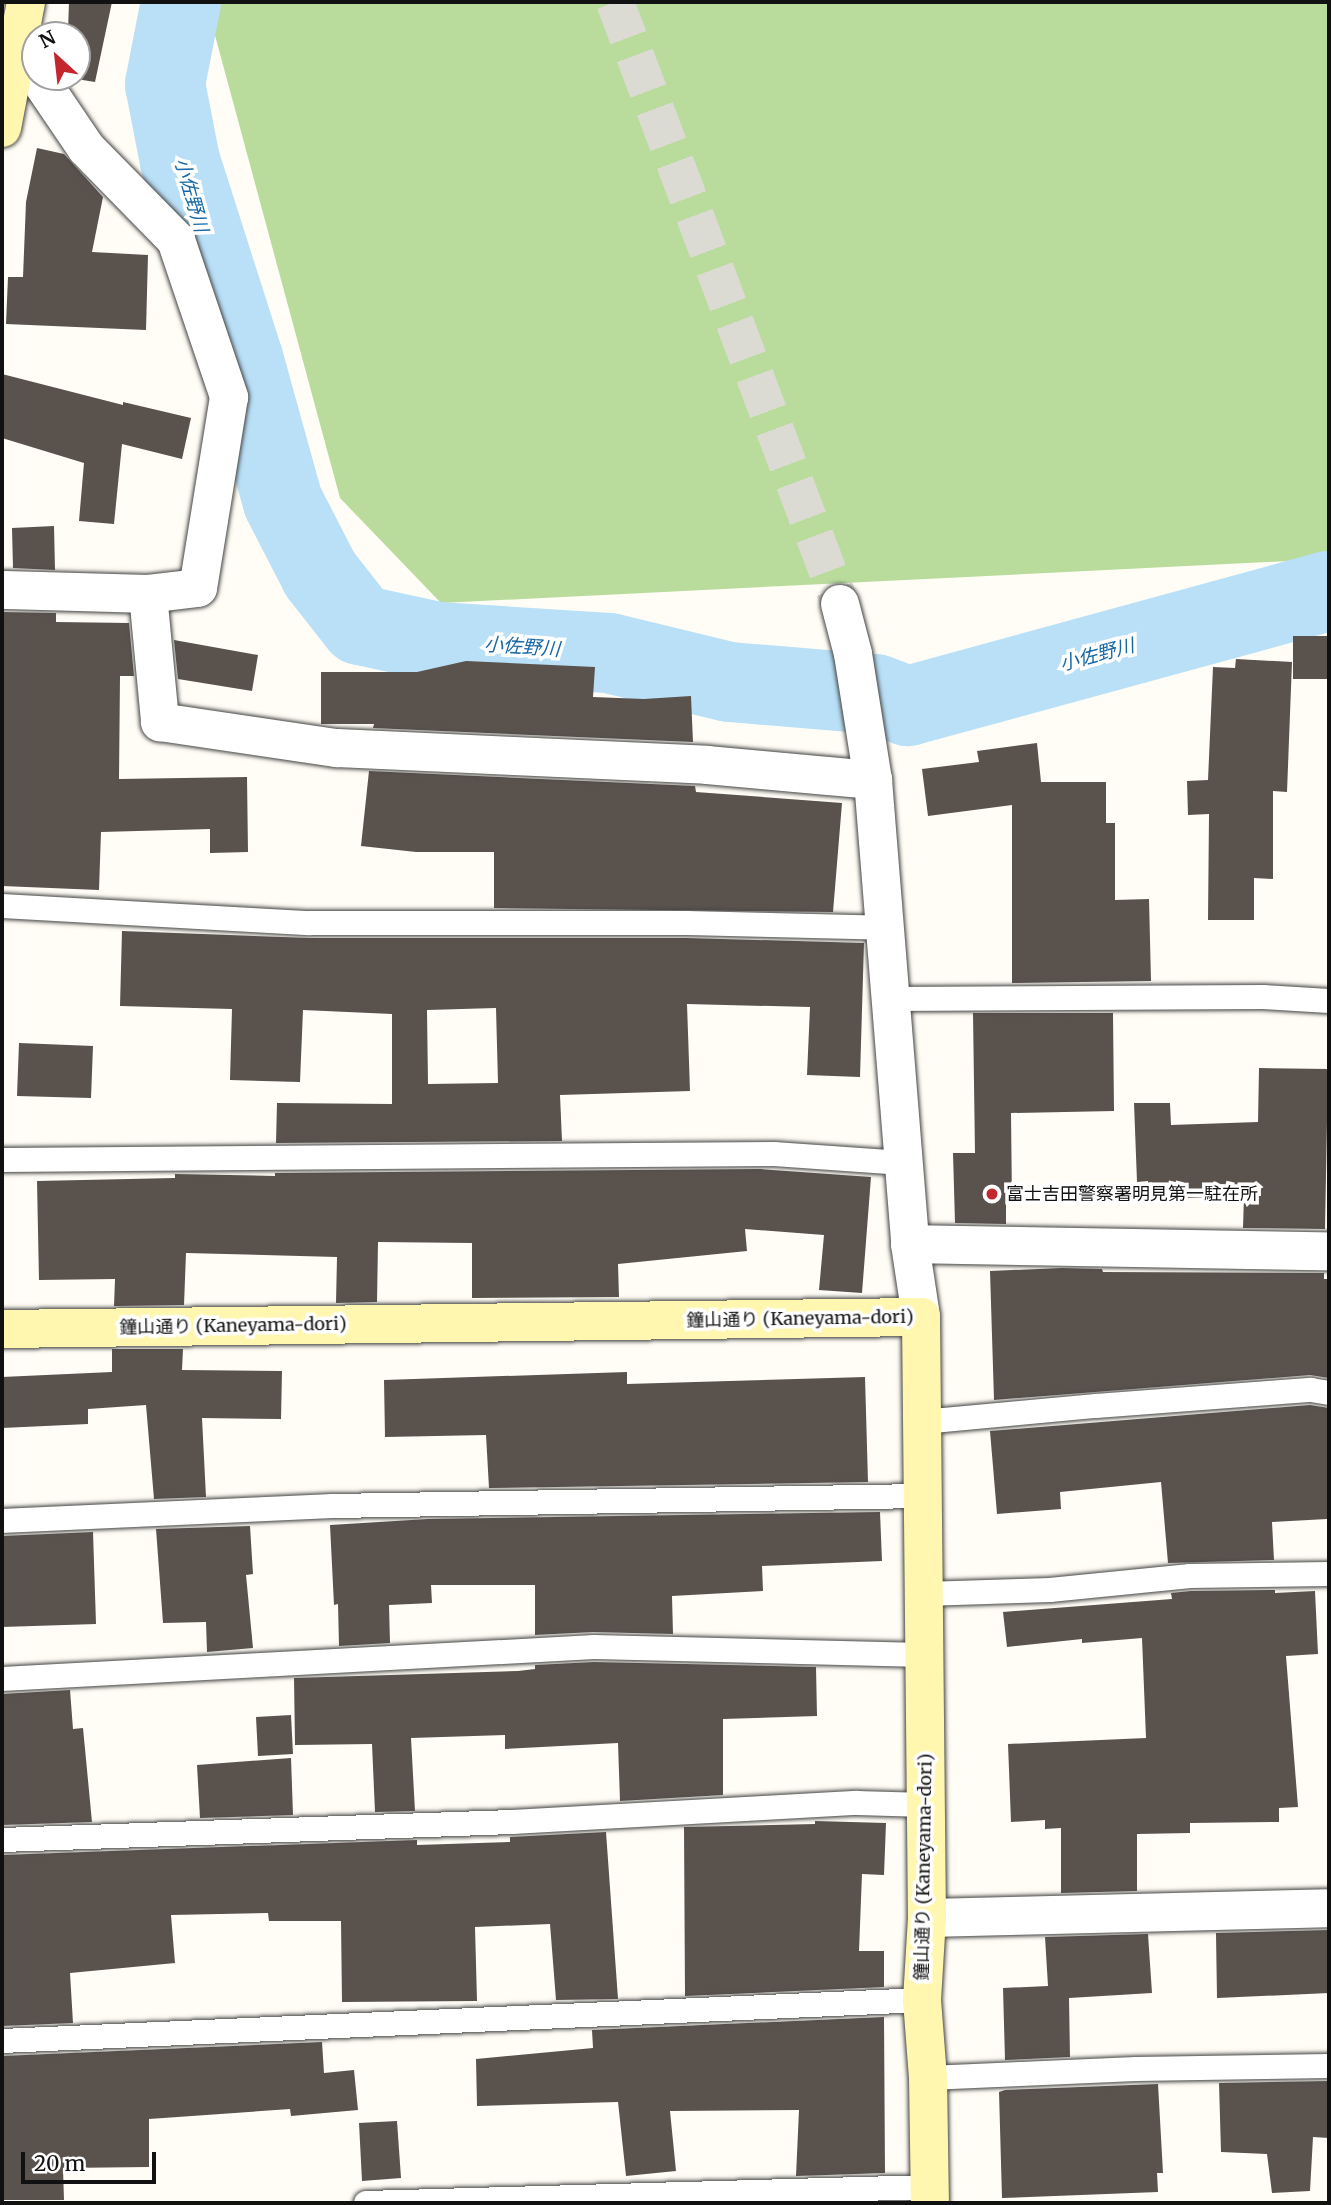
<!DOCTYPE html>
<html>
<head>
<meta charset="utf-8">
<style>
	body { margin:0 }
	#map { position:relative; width:1331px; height:2205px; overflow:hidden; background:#fffdf5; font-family:Merriweather,"Noto Sans JP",serif }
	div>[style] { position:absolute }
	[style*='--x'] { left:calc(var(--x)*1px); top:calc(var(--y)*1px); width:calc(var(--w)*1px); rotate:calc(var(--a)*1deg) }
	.forest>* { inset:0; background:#b9dc9c }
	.river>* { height:80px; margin:-40px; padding:0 40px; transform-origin:40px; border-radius:40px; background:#b9e0f7 }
	.building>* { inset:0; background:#5a524d }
	.tertiary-tunnel>* { height:38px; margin-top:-19px; transform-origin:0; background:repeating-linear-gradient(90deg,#dbdad3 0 38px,transparent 0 57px) }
	.roads { filter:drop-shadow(0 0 2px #444) drop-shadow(0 0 2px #444) }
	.service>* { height:24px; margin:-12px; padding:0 12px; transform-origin:12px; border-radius:12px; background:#fff }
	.minor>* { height:38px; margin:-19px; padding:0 19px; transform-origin:19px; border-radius:19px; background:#fff }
	.tertiary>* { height:38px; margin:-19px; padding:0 19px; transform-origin:19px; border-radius:19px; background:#fff }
	.secondary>* { height:38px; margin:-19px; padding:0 19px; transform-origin:19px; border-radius:19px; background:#fff6b0 }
	.dots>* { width:19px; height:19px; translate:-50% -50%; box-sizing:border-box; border:4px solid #fff; border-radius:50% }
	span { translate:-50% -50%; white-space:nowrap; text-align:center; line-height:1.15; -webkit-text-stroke:7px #fff; paint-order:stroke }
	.poi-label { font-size:18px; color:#111 }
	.left { translate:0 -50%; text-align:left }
	.street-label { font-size:18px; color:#111 }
	.water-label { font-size:19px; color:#1768a6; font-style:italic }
	.frame { position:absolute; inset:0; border:4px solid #111; pointer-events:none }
	.north { position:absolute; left:21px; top:21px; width:70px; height:70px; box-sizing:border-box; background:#fff; border:2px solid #a0a0a0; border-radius:50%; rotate:333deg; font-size:19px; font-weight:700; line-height:28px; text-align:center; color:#111 }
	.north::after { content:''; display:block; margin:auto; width:24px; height:32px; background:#c4262e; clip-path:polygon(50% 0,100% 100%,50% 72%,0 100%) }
	.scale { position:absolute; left:21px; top:2152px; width:135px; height:32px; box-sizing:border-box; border:4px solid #111; border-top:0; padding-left:9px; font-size:21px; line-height:24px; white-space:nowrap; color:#111; -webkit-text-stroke:5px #fff; paint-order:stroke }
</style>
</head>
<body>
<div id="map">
	<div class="forest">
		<div style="clip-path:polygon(206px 2px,1329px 2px,1329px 559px,441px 603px,340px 498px)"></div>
	</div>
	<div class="river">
		<div style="--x:181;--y:2;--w:84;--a:101"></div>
		<div style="--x:165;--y:84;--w:78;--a:79"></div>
		<div style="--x:180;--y:161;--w:207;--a:72.3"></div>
		<div style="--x:243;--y:358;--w:149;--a:74.5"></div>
		<div style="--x:283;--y:502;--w:81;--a:62.8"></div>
		<div style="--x:320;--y:574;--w:65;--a:51.9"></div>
		<div style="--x:360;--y:625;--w:80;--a:12.3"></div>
		<div style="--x:438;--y:642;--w:171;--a:3.7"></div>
		<div style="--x:609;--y:653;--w:123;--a:13.6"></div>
		<div style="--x:729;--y:682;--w:147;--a:4.7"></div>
		<div style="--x:876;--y:694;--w:34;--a:21"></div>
		<div style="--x:908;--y:706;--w:436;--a:-15.3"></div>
	</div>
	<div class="building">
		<div style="clip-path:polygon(69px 2px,112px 2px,95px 82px,64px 77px,77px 77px,77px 35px,57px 35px,58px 30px,68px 31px)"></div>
		<div style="clip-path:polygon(37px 148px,64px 154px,103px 197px,92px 252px,148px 255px,146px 330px,6px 324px,8px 277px,23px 277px,26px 202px)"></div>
		<div style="clip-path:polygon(2px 374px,123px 405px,123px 402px,191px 418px,182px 459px,122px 444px,114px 524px,79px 521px,84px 463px,2px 438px)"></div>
		<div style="clip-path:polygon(54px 526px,55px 570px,13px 568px,12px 528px)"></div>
		<div style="clip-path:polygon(2px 612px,56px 613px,56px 622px,129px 623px,134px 676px,120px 676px,119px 779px,247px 777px,248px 852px,210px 853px,210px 829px,101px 832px,99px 890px,2px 886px)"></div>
		<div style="clip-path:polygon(1293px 636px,1329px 636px,1329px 679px,1293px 679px)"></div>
		<div style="clip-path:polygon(174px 640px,258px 655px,252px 691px,178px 679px)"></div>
		<div style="clip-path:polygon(1236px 659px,1292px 662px,1287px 792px,1273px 791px,1273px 879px,1254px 878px,1254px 920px,1208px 920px,1209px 814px,1188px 815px,1187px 781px,1208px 780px,1213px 667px,1235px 668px)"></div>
		<div style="clip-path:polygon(466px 661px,595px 667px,593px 697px,644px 699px,691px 696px,693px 742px,373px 728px,374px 724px,321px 724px,321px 672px,417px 672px)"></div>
		<div style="clip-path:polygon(1037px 743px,1041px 782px,1106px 782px,1106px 823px,1115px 823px,1115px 900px,1149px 899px,1151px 981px,1012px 983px,1012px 805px,928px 816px,922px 769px,979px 762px,977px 751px)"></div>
		<div style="clip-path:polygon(369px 771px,695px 786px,696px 792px,842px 803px,833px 912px,494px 908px,494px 852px,416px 852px,361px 846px)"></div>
		<div style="clip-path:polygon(evenodd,122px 931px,310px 938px,687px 938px,864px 943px,860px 1077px,807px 1075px,810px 1007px,687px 1004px,690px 1091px,560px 1095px,562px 1141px,276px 1143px,277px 1103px,392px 1104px,392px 1014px,303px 1010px,300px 1082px,230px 1080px,232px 1009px,120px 1006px,122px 931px,496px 1008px,498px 1083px,428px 1084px,427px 1010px,496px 1008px)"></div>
		<div style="clip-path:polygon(973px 1013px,1113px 1013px,1114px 1111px,1011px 1113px,1012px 1203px,1006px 1203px,1006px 1224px,955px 1223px,953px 1153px,975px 1153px)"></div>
		<div style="clip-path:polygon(19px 1043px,93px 1046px,91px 1098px,17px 1096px)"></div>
		<div style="clip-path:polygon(1259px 1068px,1328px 1069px,1325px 1229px,1243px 1228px,1244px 1196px,1149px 1199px,1148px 1181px,1137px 1182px,1134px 1103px,1170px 1103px,1171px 1125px,1258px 1122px)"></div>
		<div style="clip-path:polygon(760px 1169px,871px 1177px,862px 1293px,819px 1290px,824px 1235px,745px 1229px,747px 1251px,618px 1264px,619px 1297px,472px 1298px,472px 1243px,378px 1242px,377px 1302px,336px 1303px,337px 1257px,186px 1253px,184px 1305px,114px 1306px,115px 1279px,39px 1280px,37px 1181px,175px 1178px,175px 1174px,275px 1176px,275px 1173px)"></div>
		<div style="clip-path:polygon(1062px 1268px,1102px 1269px,1103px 1272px,1324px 1273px,1324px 1279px,1329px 1279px,1329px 1378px,1310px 1375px,994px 1400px,990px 1271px)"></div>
		<div style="clip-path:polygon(112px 1349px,183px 1349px,182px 1370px,282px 1371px,281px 1419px,202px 1418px,206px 1497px,154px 1499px,146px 1405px,88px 1409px,88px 1424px,2px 1428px,2px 1377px,112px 1372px)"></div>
		<div style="clip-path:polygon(627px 1372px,627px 1384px,865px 1377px,868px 1482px,489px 1488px,486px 1435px,385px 1437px,384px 1380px)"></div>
		<div style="clip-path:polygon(1310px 1405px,1329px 1408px,1327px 1519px,1272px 1522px,1274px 1560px,1168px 1563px,1161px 1482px,1060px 1492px,1061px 1509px,997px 1514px,990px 1431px)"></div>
		<div style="clip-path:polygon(880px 1512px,882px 1561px,762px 1566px,763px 1591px,672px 1596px,673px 1634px,593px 1632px,535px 1635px,535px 1585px,431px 1585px,432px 1603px,389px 1605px,390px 1643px,339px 1646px,338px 1604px,334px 1605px,330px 1525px,428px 1519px)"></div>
		<div style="clip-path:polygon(250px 1526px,253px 1574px,246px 1575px,253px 1648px,207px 1652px,206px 1622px,163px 1623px,156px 1529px)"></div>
		<div style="clip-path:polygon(93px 1532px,96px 1624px,2px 1627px,2px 1536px)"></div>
		<div style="clip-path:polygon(1275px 1590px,1275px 1593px,1315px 1591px,1318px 1654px,1286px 1656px,1298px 1807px,1279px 1808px,1279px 1822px,1190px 1823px,1190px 1833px,1137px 1834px,1137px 1891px,1061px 1893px,1061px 1828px,1045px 1829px,1045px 1820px,1011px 1822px,1008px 1744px,1146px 1738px,1142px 1638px,1082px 1643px,1082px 1639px,1007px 1647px,1003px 1612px,1172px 1599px,1171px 1593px,1191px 1591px)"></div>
		<div style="clip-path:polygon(594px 1662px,816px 1667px,817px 1716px,723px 1719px,723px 1795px,620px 1801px,618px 1743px,505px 1749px,505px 1735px,411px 1738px,415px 1811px,375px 1812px,372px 1744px,295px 1745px,294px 1678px,518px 1671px,535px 1669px,535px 1665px)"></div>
		<div style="clip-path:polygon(70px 1690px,73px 1729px,83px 1728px,92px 1822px,2px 1825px,2px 1694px)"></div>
		<div style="clip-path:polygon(291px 1715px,293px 1754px,258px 1756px,256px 1717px)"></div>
		<div style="clip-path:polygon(291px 1758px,293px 1815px,200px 1818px,197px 1765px)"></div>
		<div style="clip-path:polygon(815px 1821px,886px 1823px,884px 1875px,862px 1874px,859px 1951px,884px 1951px,884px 1987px,685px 1996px,684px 1827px,815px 1824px)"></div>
		<div style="clip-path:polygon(606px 1832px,618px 1999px,556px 2000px,550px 1924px,475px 1927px,477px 2001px,342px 2002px,341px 1921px,269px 1921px,268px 1913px,171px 1915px,175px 1963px,70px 1973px,73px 2023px,2px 2026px,2px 1855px,417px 1840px,417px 1845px,510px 1842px,510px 1837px)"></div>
		<div style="clip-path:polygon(1329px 1930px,1329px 1993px,1217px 1998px,1216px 1933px)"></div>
		<div style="clip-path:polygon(1148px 1934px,1152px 1993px,1069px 1998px,1070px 2057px,1005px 2060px,1003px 1988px,1048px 1986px,1045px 1937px)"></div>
		<div style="clip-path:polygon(884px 2017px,885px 2173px,796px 2176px,799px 2110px,670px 2111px,676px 2171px,626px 2176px,618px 2102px,477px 2106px,476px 2059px,593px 2048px,592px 2030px)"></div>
		<div style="clip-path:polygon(322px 2042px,324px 2073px,354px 2070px,358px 2110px,291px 2116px,290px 2109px,149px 2119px,149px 2167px,63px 2168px,64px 2200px,2px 2200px,2px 2056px)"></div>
		<div style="clip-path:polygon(1329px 2081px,1329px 2138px,1313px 2137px,1310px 2191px,1272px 2193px,1267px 2154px,1221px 2152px,1219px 2083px)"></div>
		<div style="clip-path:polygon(1158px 2084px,1163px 2173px,1157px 2173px,1158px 2192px,1002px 2198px,999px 2092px,1005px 2090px)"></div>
		<div style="clip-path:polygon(397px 2121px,401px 2178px,362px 2181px,359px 2123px)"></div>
	</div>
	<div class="tertiary-tunnel">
		<div style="--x:615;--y:2;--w:643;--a:69.51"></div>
	</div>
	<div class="roads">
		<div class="service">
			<div style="--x:2;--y:906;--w:308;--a:3.2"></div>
			<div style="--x:310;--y:923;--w:377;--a:0"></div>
			<div style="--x:687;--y:923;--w:198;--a:1.4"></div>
			<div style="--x:890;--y:999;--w:373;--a:-0.3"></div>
			<div style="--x:1263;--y:997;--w:66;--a:3.5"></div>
			<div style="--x:2;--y:1160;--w:772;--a:-0.45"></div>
			<div style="--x:774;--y:1154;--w:129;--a:4"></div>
			<div style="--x:922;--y:1422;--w:175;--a:-5.3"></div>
			<div style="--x:1096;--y:1406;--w:216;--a:-4.3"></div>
			<div style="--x:1311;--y:1390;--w:18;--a:9"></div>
			<div style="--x:2;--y:1521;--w:330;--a:-2.6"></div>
			<div style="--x:332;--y:1506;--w:591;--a:-0.97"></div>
			<div style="--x:924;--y:1594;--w:126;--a:-1.8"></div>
			<div style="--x:1050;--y:1590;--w:141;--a:-5.7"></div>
			<div style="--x:1190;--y:1576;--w:139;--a:-0.8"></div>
			<div style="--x:2;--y:1679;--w:593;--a:-3.09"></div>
			<div style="--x:594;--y:1647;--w:330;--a:1.4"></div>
			<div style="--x:2;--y:1840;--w:510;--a:-2.02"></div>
			<div style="--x:512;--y:1822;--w:346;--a:-3.2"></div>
			<div style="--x:857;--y:1803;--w:69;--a:1.7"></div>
			<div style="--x:2;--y:2041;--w:921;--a:-2.55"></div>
			<div style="--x:928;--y:2078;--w:208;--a:-2.5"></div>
			<div style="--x:1136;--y:2069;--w:193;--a:-0.9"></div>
			<div style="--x:366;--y:2203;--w:565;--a:-1.62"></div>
		</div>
		<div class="minor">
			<div style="--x:38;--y:77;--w:86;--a:55.9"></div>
			<div style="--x:86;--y:148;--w:129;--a:45.6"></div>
			<div style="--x:176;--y:240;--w:166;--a:71.3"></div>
			<div style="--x:229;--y:397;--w:193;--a:99.2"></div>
			<div style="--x:198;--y:588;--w:50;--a:173.2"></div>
			<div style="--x:148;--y:594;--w:129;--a:84.6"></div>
			<div style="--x:160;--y:722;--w:179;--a:8.4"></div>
			<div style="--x:337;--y:748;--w:370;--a:2.6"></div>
			<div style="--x:707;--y:765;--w:167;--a:5.2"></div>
			<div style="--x:2;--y:590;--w:146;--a:1.6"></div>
			<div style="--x:910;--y:1244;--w:419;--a:1"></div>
			<div style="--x:927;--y:1918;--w:402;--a:-1.4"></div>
		</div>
		<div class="tertiary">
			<div style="--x:840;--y:604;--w:52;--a:75.4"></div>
			<div style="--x:853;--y:654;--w:128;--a:81"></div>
			<div style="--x:873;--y:780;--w:465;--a:85.4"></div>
			<div style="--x:910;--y:1244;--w:74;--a:81.4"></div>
		</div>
		<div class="secondary">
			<div style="--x:2;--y:128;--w:128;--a:-79.2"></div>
			<div style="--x:2;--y:1329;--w:919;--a:-0.75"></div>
			<div style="--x:921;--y:1317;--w:601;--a:89.43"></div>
			<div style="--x:927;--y:1918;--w:82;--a:93.5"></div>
			<div style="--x:922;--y:2000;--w:78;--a:85.6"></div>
			<div style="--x:928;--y:2078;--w:125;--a:89.1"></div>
		</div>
	</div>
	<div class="dots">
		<div style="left:992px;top:1194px;background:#c4262e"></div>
	</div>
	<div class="poi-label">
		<span class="left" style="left:1006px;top:1194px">富士吉田警察署明見第一駐在所</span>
	</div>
	<div class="street-label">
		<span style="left:800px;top:1319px;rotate:-1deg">鐘山通り (Kaneyama-dori)</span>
		<span style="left:233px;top:1326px;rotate:-1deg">鐘山通り (Kaneyama-dori)</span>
		<span style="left:924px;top:1867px;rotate:-89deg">鐘山通り (Kaneyama-dori)</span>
	</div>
	<div class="water-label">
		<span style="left:191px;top:195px;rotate:74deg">小佐野川</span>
		<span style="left:522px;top:647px;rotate:4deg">小佐野川</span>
		<span style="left:1097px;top:655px;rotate:-15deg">小佐野川</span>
	</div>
	<div class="frame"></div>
	<div class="north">N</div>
	<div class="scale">20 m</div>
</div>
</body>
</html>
